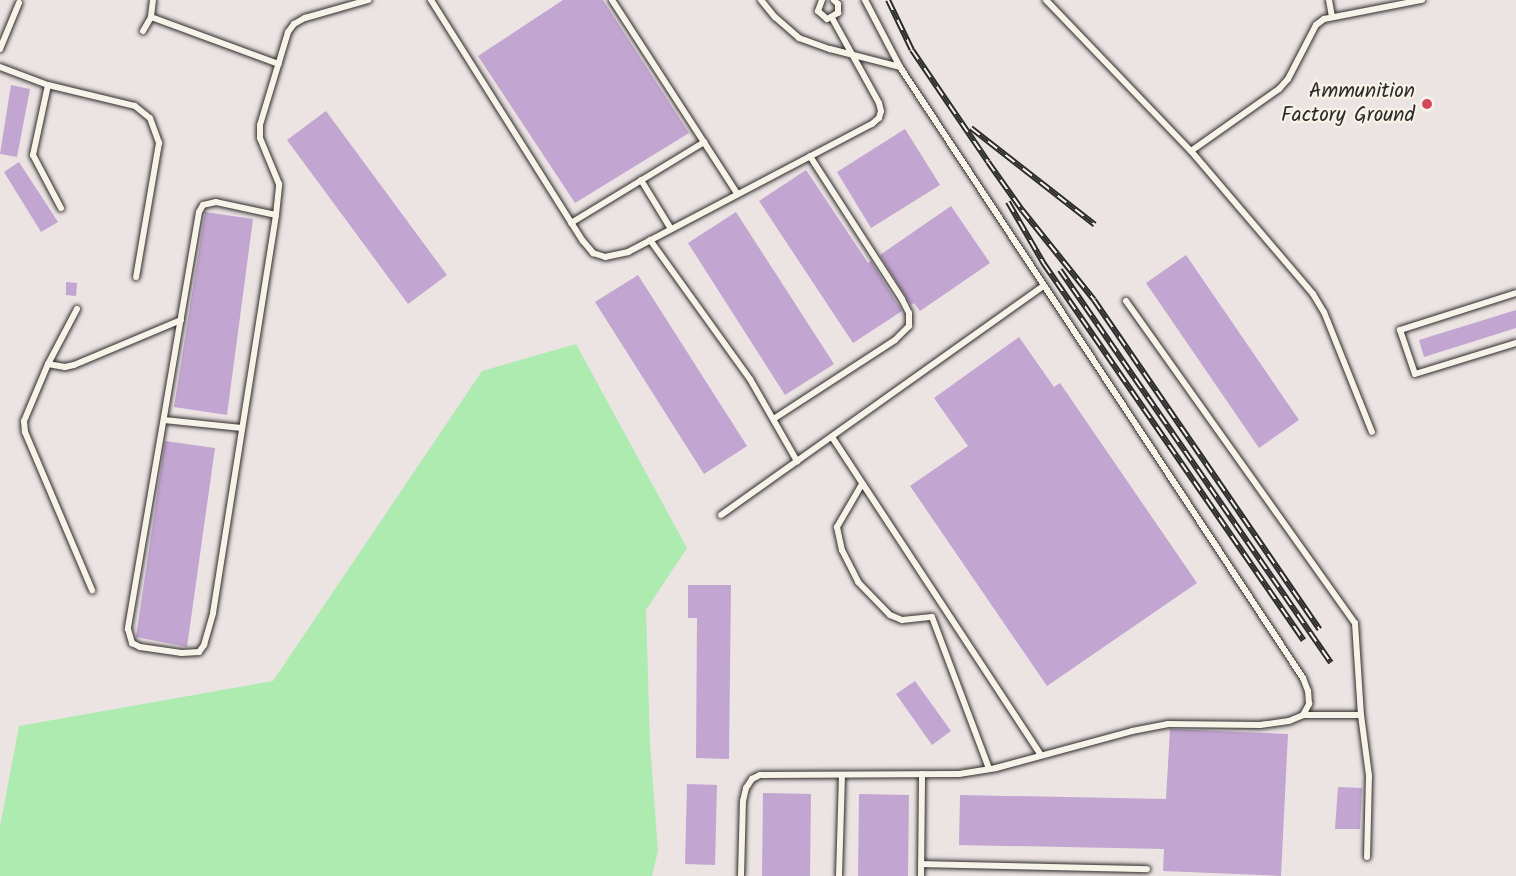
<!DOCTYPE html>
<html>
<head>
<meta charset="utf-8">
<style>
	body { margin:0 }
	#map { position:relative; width:1516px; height:876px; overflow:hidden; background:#ece3e3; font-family:Kalam,sans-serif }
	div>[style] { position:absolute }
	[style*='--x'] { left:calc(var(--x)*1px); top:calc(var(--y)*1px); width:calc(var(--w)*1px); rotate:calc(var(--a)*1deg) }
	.green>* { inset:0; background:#adebb1 }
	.building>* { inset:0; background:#c2a5d1 }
	.roads { filter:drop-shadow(0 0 2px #2b2b2b) drop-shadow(0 0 2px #2b2b2b) }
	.service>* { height:6px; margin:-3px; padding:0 3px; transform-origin:3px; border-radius:3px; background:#f7f3e8 }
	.rail>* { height:6px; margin-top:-3px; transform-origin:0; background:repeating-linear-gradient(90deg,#f7f3e8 0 11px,#2b2b2b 0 22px); box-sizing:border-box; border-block:2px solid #2b2b2b }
	.dots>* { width:16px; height:16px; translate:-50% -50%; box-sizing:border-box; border:3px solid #f7f3e8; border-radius:50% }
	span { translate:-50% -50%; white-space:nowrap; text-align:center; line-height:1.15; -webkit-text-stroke:4.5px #f7f3e8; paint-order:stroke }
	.poi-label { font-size:21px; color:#2b2b2b }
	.right { translate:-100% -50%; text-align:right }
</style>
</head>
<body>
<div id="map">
	<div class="green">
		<div style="clip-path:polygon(576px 344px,687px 548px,646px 610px,650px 744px,658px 851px,652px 876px,0 876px,0 827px,19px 726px,273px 681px,482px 371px)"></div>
	</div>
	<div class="building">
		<div style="clip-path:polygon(563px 0,603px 0,689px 133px,575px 203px,478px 56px)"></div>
		<div style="clip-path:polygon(11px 85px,30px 89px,17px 157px,0 154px)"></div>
		<div style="clip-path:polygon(326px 111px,447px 275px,408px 304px,287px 140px)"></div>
		<div style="clip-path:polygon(905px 129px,940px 185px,871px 228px,837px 172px)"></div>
		<div style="clip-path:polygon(19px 162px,58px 222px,41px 232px,4px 172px)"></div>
		<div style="clip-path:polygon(806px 170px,868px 263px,871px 261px,902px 311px,853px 343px,759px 201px)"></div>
		<div style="clip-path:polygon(951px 206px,990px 263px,920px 311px,914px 303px,911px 305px,880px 255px)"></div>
		<div style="clip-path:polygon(205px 212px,253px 219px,227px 415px,174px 407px)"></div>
		<div style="clip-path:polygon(736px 212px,834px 364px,785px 395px,688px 243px)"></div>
		<div style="clip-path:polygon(1186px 255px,1299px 420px,1259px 448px,1146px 283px)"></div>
		<div style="clip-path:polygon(638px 275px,747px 446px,704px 474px,595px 302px)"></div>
		<div style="clip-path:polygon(66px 282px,77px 283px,76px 296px,66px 295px)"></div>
		<div style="clip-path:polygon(1516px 310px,1516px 328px,1424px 357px,1419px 340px)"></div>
		<div style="clip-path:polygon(1019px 337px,1054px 387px,1060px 383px,1197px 583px,1047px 686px,910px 486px,968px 446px,934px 398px)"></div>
		<div style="clip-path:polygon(165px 441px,215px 448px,187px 647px,136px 637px)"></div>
		<div style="clip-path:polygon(688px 585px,731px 585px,729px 759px,696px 758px,697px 618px,688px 618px)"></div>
		<div style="clip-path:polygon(915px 681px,951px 731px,932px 745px,896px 694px)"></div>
		<div style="clip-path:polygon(1170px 729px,1288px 734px,1281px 876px,1163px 871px,1164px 849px,959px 845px,960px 795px,1166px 799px)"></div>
		<div style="clip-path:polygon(687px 784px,717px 785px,715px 865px,685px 864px)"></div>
		<div style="clip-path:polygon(1338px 787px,1362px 788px,1360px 829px,1335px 829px)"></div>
		<div style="clip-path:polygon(763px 793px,811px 794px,810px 876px,762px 876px)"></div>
		<div style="clip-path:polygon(859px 794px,909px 795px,908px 876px,858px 876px)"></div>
	</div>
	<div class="roads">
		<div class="service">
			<div style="--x:153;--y:0;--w:17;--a:97"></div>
			<div style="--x:151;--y:17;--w:136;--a:20.2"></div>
			<div style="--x:431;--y:0;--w:285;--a:57.8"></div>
			<div style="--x:583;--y:241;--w:16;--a:50"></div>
			<div style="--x:593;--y:253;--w:13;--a:18"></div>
			<div style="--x:605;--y:257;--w:24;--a:-12"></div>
			<div style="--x:628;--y:252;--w:276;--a:-27.7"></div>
			<div style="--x:872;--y:124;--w:9;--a:-41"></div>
			<div style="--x:879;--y:118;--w:7;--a:-74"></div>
			<div style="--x:881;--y:111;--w:8;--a:-104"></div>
			<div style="--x:879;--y:103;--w:97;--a:-118.9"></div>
			<div style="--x:612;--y:0;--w:230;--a:57.1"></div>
			<div style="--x:761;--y:0;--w:22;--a:51"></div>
			<div style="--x:775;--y:17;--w:32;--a:41"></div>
			<div style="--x:799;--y:38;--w:33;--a:20"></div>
			<div style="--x:830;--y:49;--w:72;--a:14.4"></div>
			<div style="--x:822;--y:0;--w:12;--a:110"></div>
			<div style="--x:818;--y:11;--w:12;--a:42"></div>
			<div style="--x:827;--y:19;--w:13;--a:-29"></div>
			<div style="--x:838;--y:13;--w:9;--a:-90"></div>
			<div style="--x:838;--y:4;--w:6;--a:-135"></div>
			<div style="--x:1046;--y:0;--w:209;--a:46.2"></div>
			<div style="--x:1191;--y:151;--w:188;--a:49.5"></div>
			<div style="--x:1313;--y:294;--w:21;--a:59"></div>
			<div style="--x:1324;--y:312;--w:129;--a:68.2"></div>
			<div style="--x:1329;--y:0;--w:17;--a:80"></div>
			<div style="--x:143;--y:31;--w:16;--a:-60"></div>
			<div style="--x:0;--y:49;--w:50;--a:-67.6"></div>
			<div style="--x:0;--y:67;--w:51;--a:20.6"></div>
			<div style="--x:48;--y:85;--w:89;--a:13.6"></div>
			<div style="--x:135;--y:106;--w:19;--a:39"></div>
			<div style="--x:150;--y:118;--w:27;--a:70"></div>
			<div style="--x:159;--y:143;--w:136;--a:99.7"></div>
			<div style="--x:48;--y:85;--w:72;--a:102.1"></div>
			<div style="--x:33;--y:155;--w:60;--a:62.2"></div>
			<div style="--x:1191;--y:151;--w:108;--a:-35.2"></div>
			<div style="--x:1279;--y:89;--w:13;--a:-48"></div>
			<div style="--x:1288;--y:79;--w:61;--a:-62.6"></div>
			<div style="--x:1316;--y:25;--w:10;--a:-37"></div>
			<div style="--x:1324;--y:19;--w:100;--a:-11"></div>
			<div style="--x:641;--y:180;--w:57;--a:58.5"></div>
			<div style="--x:276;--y:215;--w:61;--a:-167.8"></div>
			<div style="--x:216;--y:202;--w:13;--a:167"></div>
			<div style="--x:203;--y:205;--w:8;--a:120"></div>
			<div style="--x:199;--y:212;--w:423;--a:99.7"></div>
			<div style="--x:128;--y:629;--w:15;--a:74"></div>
			<div style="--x:132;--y:643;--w:9;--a:27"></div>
			<div style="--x:140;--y:647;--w:42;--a:8.1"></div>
			<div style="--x:182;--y:653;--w:17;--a:-3"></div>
			<div style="--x:199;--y:652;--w:9;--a:-54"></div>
			<div style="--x:204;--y:645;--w:33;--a:-74"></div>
			<div style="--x:213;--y:613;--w:403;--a:-81"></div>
			<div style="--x:276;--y:215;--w:31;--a:-84"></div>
			<div style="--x:279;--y:184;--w:50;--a:-112.4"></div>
			<div style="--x:260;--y:138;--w:13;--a:-90"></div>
			<div style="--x:260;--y:125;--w:97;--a:-73.2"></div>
			<div style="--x:288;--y:32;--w:10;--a:-53"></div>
			<div style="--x:294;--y:24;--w:13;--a:-29"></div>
			<div style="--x:305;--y:18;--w:66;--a:-15.9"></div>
			<div style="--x:571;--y:223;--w:156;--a:-31.3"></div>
			<div style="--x:650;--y:240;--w:171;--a:54.3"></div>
			<div style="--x:750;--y:379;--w:95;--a:60.2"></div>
			<div style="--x:1516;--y:293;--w:122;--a:162.3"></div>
			<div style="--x:1400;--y:330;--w:46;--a:71.2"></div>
			<div style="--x:1415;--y:374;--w:106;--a:-17.1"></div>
			<div style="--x:1126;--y:301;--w:395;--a:54.6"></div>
			<div style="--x:1355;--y:623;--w:92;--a:86.3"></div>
			<div style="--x:77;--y:309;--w:62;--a:117.8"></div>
			<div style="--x:48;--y:364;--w:17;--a:10"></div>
			<div style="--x:65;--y:367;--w:9;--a:-13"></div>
			<div style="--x:74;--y:365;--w:116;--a:-22.8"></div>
			<div style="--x:48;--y:364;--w:62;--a:112.8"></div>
			<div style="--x:24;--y:421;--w:11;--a:85"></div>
			<div style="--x:25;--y:432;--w:172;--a:67"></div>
			<div style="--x:775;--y:418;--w:143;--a:-33"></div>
			<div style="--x:895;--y:340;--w:20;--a:-45"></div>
			<div style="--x:909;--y:326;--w:13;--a:-90"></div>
			<div style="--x:909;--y:313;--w:16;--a:-117"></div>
			<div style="--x:902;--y:299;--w:170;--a:-122.8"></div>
			<div style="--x:164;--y:420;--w:78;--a:5.9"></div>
			<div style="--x:832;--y:437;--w:379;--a:56.7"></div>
			<div style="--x:862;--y:484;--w:50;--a:120.2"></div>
			<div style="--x:837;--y:527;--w:24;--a:78"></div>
			<div style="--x:842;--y:550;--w:36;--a:63"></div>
			<div style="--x:858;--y:582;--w:46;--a:45.9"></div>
			<div style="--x:890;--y:615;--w:13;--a:23"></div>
			<div style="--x:902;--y:620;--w:30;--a:-6"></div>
			<div style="--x:932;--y:617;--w:162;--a:69.4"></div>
			<div style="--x:721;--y:515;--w:395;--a:-35.4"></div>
			<div style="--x:1303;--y:715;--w:58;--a:0"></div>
			<div style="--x:1361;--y:715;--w:62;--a:82.5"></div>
			<div style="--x:1369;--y:776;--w:81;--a:91.4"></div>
			<div style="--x:921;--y:864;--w:226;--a:1.3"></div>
			<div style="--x:741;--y:876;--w:75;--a:-88.5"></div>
			<div style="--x:743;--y:801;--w:13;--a:-77"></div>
			<div style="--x:746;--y:788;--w:11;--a:-56"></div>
			<div style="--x:752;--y:779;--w:9;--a:-27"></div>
			<div style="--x:760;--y:775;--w:199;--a:-0.3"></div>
			<div style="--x:959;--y:774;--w:37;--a:-9"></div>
			<div style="--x:996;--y:768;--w:141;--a:-15.2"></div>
			<div style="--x:1132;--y:731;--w:37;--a:-11"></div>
			<div style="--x:1168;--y:724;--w:92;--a:0.6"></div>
			<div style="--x:1260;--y:725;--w:29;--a:-8"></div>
			<div style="--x:1289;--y:721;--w:15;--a:-23"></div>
			<div style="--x:1303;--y:715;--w:13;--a:-61"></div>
			<div style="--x:1309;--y:704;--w:13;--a:-94"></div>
			<div style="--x:1308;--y:691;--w:14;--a:-111"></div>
			<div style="--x:1303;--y:678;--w:732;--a:-123.41"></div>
			<div style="--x:900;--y:67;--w:76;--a:-117.6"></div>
			<div style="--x:839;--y:876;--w:101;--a:-88.3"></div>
			<div style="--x:921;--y:876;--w:102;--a:-89.4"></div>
		</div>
	</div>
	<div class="rail">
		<div style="--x:888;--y:0;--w:55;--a:64.4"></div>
		<div style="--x:912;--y:50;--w:135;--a:55.8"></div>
		<div style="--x:988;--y:162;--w:59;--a:54.7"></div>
		<div style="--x:1022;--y:210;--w:115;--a:51.3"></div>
		<div style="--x:1094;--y:300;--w:399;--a:55.6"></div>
		<div style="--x:971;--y:128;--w:157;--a:38"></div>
		<div style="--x:1008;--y:202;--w:72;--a:59.9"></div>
		<div style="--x:1044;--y:264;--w:457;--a:55.4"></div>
		<div style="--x:1060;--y:270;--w:477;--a:55.4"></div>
	</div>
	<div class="dots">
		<div style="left:1427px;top:104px;background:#d1495b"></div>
	</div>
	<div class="poi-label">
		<span class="right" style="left:1415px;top:104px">Ammunition<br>Factory Ground</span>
	</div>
</div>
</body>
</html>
